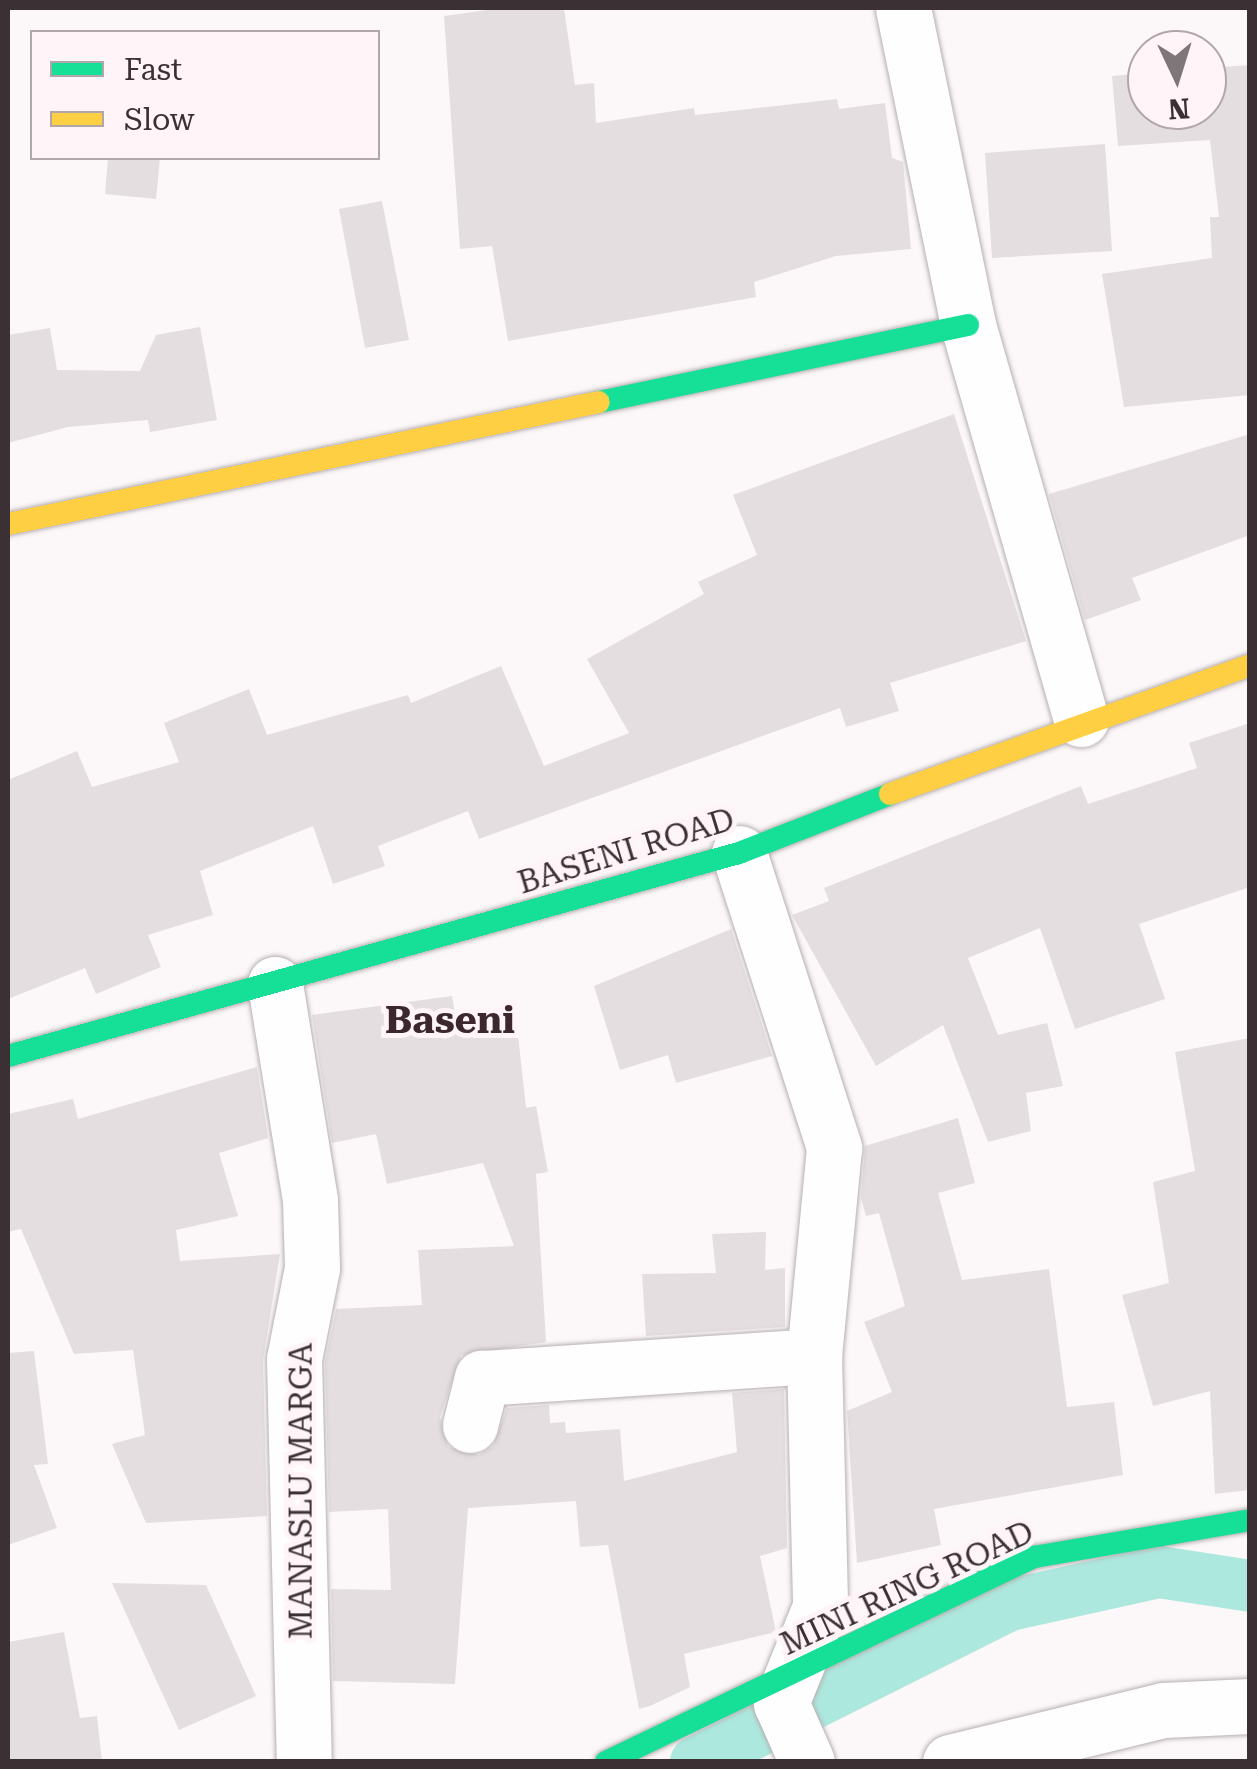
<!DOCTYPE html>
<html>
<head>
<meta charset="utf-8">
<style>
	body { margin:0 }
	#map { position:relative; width:1257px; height:1769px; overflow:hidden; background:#fcf7f8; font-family:"Roboto Serif",serif }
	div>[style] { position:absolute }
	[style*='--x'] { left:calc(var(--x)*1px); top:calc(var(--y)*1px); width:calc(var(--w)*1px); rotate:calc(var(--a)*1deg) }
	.canal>* { height:52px; margin:-26px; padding:0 26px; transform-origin:26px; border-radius:26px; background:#ace8de }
	.building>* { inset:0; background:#e5dee0 }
	.roads { filter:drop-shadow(0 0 2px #b7b0b2) drop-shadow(0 0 2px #b7b0b2) }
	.street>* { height:55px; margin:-27.5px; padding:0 27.5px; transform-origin:27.5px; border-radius:27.5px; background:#fffefe }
	.fast>* { height:22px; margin:-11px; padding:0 11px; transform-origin:11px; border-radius:11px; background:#16e098 }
	.slow>* { height:22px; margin:-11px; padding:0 11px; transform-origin:11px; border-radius:11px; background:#ffcf43 }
	span { translate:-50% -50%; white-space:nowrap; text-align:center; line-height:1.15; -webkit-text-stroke:10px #fff4f7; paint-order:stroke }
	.street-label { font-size:32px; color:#3b3134 }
	.quarter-label { font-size:38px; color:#3b272d; font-weight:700 }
	.frame { position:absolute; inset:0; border:10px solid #3b3134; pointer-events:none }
	.legend { position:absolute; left:30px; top:30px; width:350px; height:130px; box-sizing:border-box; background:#fff4f7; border:2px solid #b1a6a9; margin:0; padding:12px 18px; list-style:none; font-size:30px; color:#3b3134 }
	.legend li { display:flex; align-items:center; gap:20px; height:50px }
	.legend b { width:50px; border:2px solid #b1a6a9 }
	.north { position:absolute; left:1127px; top:30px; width:100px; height:100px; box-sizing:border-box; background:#fff4f7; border:2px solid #b1a6a9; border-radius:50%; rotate:176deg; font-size:28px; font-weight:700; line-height:40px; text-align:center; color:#3b3134 }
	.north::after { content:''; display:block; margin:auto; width:35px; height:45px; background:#7f7679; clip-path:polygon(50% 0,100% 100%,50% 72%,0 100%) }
</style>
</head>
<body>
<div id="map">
	<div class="canal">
		<div style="--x:696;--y:1762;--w:351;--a:-26.6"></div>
		<div style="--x:1010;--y:1605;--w:153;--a:-12.5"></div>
		<div style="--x:1159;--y:1572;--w:92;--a:8.7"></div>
	</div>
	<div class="building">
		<div style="clip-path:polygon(501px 8px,564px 8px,575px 85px,594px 83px,596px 123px,694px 108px,695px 115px,837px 99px,839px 109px,885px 103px,892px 158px,903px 162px,911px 249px,836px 256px,754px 282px,756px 297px,508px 341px,492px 246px,460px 249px,444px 16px)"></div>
		<div style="clip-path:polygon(1250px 65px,1250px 395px,1124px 407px,1102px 274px,1212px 258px,1210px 217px,1219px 217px,1210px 140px,1118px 146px,1112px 76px,1147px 73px,1147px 110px,1207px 110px,1207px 68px)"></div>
		<div style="clip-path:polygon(1105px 144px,1112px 251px,992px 258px,985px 153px)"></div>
		<div style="clip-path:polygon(108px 158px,160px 158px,156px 199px,105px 194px)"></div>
		<div style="clip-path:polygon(382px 201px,409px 340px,365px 348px,339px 209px)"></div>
		<div style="clip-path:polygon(200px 327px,217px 420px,150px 432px,148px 420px,68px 427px,8px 443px,8px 335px,50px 328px,57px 370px,140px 371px,156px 335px)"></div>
		<div style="clip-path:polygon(954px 414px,1026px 641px,890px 683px,899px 711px,846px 727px,840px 708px,479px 839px,468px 811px,378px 846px,385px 866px,333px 884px,313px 826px,200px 871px,213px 915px,148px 935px,161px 967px,96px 994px,85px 968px,8px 999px,8px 780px,77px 751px,92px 787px,179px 762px,164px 723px,249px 689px,267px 735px,408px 695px,411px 703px,501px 666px,544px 766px,629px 733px,587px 659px,704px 594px,698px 582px,757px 555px,733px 495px)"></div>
		<div style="clip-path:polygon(1250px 434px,1250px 535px,1132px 578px,1141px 600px,1085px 620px,1049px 494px)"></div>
		<div style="clip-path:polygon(1250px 723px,1250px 887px,1139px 924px,1165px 999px,1075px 1029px,1040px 928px,968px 958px,998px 1035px,1047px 1023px,1063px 1086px,1026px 1093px,1031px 1131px,988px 1142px,943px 1025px,876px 1066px,792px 915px,829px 901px,824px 888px,1081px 786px,1088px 804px,1197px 768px,1189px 743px)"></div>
		<div style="clip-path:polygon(731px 929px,772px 1056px,676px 1083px,668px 1055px,620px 1070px,594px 986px)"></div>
		<div style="clip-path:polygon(452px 996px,457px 1024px,516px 1017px,526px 1108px,536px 1106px,548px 1172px,536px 1174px,546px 1342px,461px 1355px,440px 1417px,448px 1447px,479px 1455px,493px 1446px,507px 1408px,549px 1405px,550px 1423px,565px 1422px,566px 1433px,620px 1429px,624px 1481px,737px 1452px,732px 1393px,784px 1389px,787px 1548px,760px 1556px,776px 1632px,684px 1654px,690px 1687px,650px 1706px,639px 1709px,608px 1545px,580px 1547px,576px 1501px,468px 1508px,455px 1684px,333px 1681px,331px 1589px,391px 1590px,388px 1509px,329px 1512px,325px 1362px,336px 1309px,422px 1305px,418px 1250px,514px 1246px,483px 1163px,387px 1184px,376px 1134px,332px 1143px,312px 1015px)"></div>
		<div style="clip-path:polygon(1250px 1038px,1250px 1490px,1215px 1494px,1210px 1391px,1153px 1406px,1122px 1295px,1169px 1283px,1153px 1182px,1195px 1171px,1175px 1052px)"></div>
		<div style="clip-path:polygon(257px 1067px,268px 1138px,219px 1153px,238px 1216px,176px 1230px,180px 1261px,280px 1254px,263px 1360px,267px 1516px,146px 1523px,112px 1444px,145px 1435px,133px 1350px,74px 1354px,21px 1229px,8px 1232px,8px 1114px,73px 1099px,78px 1119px)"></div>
		<div style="clip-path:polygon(958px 1118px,975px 1183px,938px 1193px,962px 1280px,1049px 1269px,1067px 1407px,1114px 1402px,1123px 1475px,934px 1509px,941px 1545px,857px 1563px,847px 1411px,892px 1392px,864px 1322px,905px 1306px,879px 1213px,866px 1216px,861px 1198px,865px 1146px)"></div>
		<div style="clip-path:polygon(766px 1232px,765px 1270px,785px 1268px,785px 1327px,646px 1336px,642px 1274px,716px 1273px,712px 1234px)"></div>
		<div style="clip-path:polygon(34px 1351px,48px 1464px,34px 1465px,57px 1528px,8px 1545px,8px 1353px)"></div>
		<div style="clip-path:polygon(112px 1583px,206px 1585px,256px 1696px,179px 1730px)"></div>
		<div style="clip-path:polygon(64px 1632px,80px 1718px,97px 1716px,102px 1762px,8px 1762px,8px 1642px)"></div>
	</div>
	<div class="roads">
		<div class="street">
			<div style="--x:903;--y:8;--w:324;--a:78.4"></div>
			<div style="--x:968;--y:325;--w:410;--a:74"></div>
			<div style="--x:739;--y:853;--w:310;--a:72.1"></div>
			<div style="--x:834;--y:1148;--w:209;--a:95.5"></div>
			<div style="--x:814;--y:1356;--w:251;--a:88.6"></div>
			<div style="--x:820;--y:1607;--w:104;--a:112.1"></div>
			<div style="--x:781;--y:1703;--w:64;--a:66.2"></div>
			<div style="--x:275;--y:984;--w:219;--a:80.8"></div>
			<div style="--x:310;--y:1200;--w:68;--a:88.3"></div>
			<div style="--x:312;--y:1268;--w:93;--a:101.2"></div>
			<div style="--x:294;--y:1359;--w:403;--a:88.6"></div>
			<div style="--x:470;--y:1425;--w:49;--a:-75.7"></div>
			<div style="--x:482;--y:1378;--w:333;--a:-3.8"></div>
			<div style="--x:950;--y:1762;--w:219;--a:-13.7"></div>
			<div style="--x:1163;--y:1710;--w:87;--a:-2.6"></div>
		</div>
		<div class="fast">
			<div style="--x:599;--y:402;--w:377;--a:-11.8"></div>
			<div style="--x:8;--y:1056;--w:759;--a:-15.52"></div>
			<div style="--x:739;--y:853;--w:162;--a:-21.3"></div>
			<div style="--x:606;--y:1762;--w:475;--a:-25.6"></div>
			<div style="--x:1034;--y:1557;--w:219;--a:-9.7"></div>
		</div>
		<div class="slow">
			<div style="--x:8;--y:524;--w:603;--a:-11.66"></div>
			<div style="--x:890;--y:794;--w:382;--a:-19.7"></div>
		</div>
	</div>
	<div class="street-label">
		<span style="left:626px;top:851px;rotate:-17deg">BASENI ROAD</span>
		<span style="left:301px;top:1491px;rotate:-90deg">MANASLU MARGA</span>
		<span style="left:907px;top:1588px;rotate:-25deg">MINI RING ROAD</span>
	</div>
	<div class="quarter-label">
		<span style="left:450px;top:1021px">Baseni</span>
	</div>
	<div class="frame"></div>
	<ul class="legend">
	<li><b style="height:12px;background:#16e098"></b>Fast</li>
	<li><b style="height:12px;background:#ffcf43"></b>Slow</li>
	</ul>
	<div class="north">N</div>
</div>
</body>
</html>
